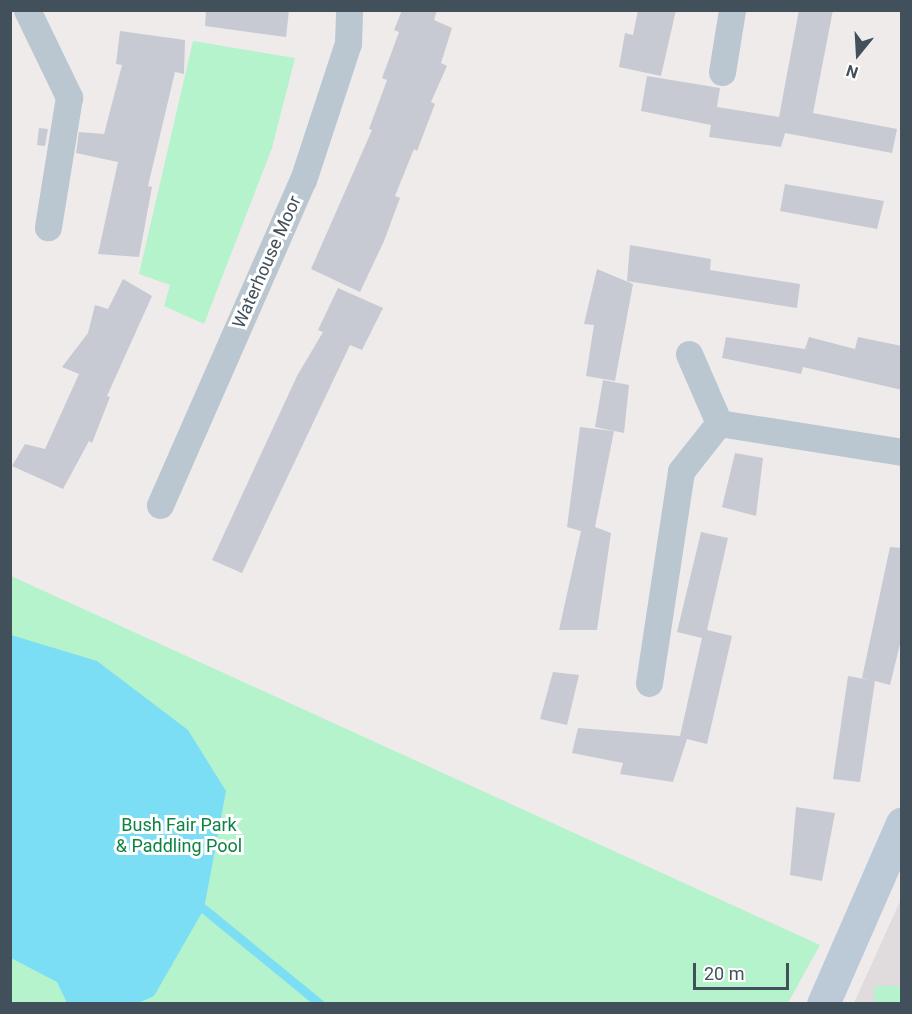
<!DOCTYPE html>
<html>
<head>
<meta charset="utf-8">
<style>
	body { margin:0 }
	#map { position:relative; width:912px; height:1014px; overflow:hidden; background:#efebeb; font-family:Roboto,sans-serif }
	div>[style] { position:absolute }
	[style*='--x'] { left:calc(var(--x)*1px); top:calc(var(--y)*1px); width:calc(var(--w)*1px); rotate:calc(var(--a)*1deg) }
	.education>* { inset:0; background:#e0dcdd }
	.green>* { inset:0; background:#b4f3cb }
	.water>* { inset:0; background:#7cdef4 }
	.stream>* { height:9px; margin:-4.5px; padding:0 4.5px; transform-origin:4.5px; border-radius:4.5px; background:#7cdef4 }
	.building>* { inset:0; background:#c7cad2 }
	.street>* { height:27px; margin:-13.5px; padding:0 13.5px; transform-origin:13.5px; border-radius:13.5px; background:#bac7d0 }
	.secondary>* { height:33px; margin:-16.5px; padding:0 16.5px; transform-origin:16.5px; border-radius:16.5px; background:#bccad8 }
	span { translate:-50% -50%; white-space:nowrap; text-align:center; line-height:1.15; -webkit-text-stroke:6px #fff; paint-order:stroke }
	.street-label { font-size:18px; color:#42505b }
	.park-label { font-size:18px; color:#0d8245 }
	.frame { position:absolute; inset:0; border:12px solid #42505b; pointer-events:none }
	.north { position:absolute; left:828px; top:24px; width:60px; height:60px; -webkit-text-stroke:4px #fff; paint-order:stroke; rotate:198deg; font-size:16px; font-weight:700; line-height:24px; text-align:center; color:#42505b }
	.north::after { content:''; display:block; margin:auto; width:21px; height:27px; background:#42505b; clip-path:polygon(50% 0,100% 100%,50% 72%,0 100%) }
	.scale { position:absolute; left:693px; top:963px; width:96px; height:27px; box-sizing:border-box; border:3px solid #42505b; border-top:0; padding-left:8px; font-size:18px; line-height:21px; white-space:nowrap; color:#42505b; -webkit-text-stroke:4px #fff; paint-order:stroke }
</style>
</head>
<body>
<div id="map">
	<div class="education">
		<div style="clip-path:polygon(901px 899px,901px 1003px,854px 1003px)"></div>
	</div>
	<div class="green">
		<div style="clip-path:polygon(193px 41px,295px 58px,272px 148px,204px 324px,164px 306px,170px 285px,139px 274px)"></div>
		<div style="clip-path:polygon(11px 576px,820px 945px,788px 1003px,11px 1004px)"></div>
		<div style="clip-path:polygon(875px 986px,901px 986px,901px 1003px,874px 1003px)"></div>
	</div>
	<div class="water">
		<div style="clip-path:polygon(11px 635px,97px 661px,188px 730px,226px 791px,204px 909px,154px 996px,138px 1003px,67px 1003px,57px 982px,11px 958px)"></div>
	</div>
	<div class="stream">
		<div style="--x:204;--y:909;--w:150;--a:39.3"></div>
	</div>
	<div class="building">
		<div style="clip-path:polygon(206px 10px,289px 10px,286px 37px,205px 26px)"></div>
		<div style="clip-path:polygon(402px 10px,437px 10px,434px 20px,452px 28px,441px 63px,447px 66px,431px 102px,435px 104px,417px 151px,414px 149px,395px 196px,400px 198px,384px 241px,360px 292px,311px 269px,372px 130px,369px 129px,387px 80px,382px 78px,399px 32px,394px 30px)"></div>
		<div style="clip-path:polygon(638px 10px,676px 10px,661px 76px,619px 67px,625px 33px,633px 35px)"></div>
		<div style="clip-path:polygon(799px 10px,833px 10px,813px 113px,897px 129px,892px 153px,785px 133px,781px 147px,709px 137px,711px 125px,641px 111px,647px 76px,720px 88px,717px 107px,779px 117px)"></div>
		<div style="clip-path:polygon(120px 31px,185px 40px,184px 74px,175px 72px,148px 186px,152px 187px,139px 257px,98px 254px,118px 162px,76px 153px,79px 132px,104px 134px,122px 65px,116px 64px)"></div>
		<div style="clip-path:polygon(39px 128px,48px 129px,45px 146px,37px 145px)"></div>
		<div style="clip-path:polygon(785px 184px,884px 201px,877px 229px,780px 211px)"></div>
		<div style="clip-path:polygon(630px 245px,711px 259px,710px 270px,800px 284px,797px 308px,627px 281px)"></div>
		<div style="clip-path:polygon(597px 269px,633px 284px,615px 381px,586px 376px,594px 325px,584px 324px)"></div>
		<div style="clip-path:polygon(123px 279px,152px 296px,107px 396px,110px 397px,92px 443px,89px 441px,63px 489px,12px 466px,25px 444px,45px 449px,79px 374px,62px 367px,88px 333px,95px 305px,108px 309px)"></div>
		<div style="clip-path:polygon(338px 288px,383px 308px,362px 350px,350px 345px,242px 573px,212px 560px,297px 376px,323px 332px,318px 330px)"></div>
		<div style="clip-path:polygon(726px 337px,805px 349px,809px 337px,855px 349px,858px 337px,902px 346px,902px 390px,803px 367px,801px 374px,722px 358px)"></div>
		<div style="clip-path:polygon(603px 380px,629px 385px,624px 433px,595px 427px)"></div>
		<div style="clip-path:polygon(580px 427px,614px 431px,595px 527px,611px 533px,597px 630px,559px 630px,581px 531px,567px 527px)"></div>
		<div style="clip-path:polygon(735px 453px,763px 458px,756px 516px,722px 507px)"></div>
		<div style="clip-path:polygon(701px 532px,728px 538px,707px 630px,732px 636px,707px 744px,687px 739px,673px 782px,620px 774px,623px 763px,572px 753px,578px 728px,680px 736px,702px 638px,677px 632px)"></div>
		<div style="clip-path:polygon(890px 547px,902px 548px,902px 636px,890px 685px,875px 681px,860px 782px,833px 779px,848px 676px,870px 680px,862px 678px)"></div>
		<div style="clip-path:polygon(553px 672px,579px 675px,567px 725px,540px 719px)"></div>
		<div style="clip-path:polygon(796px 807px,835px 813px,822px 881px,790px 875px)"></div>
	</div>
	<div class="street">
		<div style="--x:27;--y:10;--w:97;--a:64.2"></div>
		<div style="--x:69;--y:97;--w:132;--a:99.2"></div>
		<div style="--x:722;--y:72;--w:63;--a:-80.8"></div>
		<div style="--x:689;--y:354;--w:75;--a:66.5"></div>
		<div style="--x:160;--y:505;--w:355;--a:-66.3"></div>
		<div style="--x:303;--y:180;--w:144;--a:-71.8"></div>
		<div style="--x:348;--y:43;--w:33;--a:-88"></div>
		<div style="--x:649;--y:683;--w:214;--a:-81.4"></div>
		<div style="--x:681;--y:471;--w:61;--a:-51.6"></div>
		<div style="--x:719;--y:423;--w:185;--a:9"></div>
	</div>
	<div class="secondary">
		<div style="--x:823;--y:1004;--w:197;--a:-66.4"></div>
	</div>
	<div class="street-label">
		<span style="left:267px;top:262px;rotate:-66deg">Waterhouse Moor</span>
	</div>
	<div class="park-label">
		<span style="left:179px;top:836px">Bush Fair Park<br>&amp; Paddling Pool</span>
	</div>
	<div class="frame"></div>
	<div class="north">N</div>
	<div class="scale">20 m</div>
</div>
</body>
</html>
